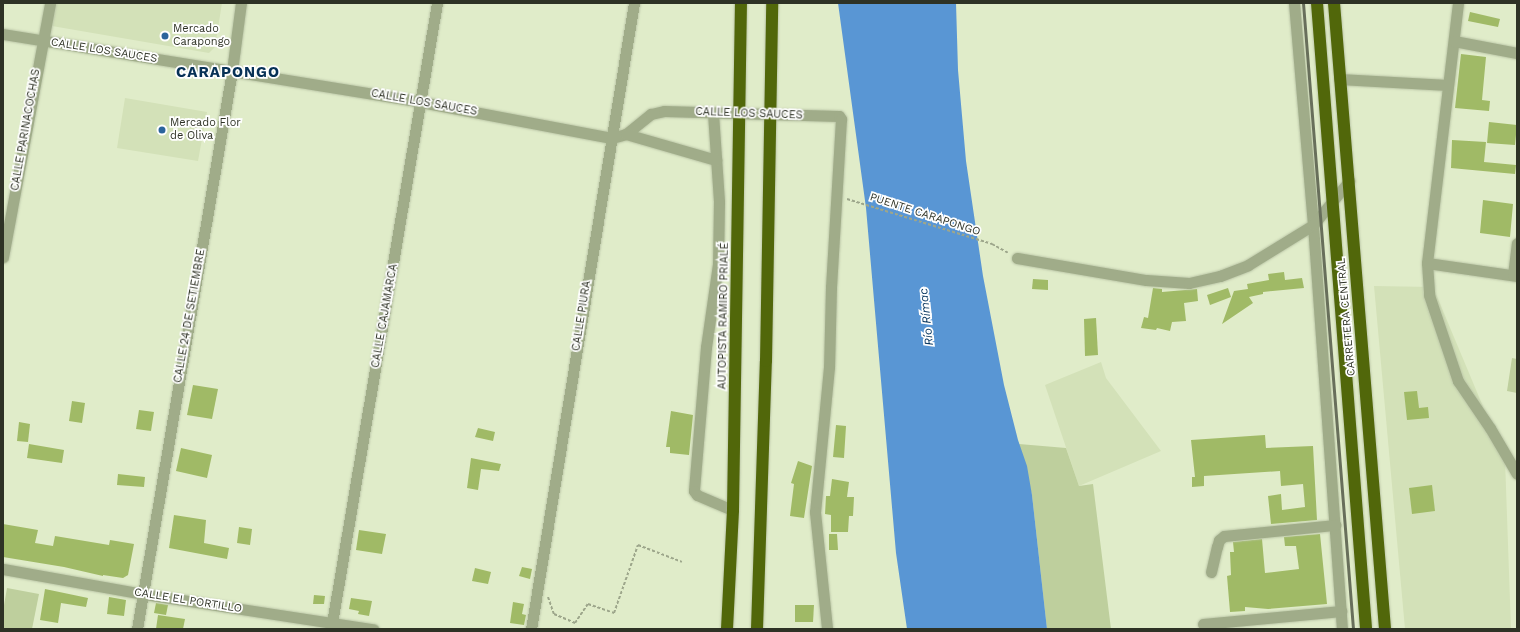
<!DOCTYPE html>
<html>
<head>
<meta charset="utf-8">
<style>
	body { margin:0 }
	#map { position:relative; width:1520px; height:632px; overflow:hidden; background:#e0ecc9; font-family:"Work Sans",sans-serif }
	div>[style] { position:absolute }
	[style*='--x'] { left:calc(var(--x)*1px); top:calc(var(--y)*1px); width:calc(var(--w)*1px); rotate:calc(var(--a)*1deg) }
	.built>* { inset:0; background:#d3e1b8 }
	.green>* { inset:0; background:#becf9d }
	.water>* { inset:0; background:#5996d4 }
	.building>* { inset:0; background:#a0ba66 }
	.path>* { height:2px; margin-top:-1px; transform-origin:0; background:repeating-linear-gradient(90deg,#9da68b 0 3px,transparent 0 5px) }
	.roads { filter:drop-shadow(0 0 1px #bcc7a8) drop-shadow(0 0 1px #bcc7a8) }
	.minor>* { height:11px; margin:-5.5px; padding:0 5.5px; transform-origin:5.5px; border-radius:5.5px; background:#a0ac89 }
	.highway>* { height:12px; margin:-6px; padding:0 6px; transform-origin:6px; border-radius:6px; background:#51670a }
	.rail>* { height:3px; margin:-1.5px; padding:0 1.5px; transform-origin:1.5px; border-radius:1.5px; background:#686f5b }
	.dots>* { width:11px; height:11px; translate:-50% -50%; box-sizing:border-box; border:2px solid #fff; border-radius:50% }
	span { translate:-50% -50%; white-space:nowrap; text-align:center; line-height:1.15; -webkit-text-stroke:3.5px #fff; paint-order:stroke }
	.poi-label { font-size:11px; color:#2e3225 }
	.left { translate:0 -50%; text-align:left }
	.street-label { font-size:11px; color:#2e3225 }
	.water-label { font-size:12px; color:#0a3861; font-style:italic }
	.district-label { font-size:15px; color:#073156; font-weight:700; letter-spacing:1px }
	.frame { position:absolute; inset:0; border:4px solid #2e3225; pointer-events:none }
</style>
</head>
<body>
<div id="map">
	<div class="built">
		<div style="clip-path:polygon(56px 3px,222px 3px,215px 47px,209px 53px,52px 26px)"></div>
		<div style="clip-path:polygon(125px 98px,207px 112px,198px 161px,117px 148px)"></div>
		<div style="clip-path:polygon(1374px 286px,1433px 287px,1505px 459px,1511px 629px,1405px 629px)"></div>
		<div style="clip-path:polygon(1101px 362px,1106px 378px,1161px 451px,1079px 486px,1045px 385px)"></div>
	</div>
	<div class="green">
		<div style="clip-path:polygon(1512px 358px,1517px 359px,1517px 393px,1507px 391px)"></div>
		<div style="clip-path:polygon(1019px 444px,1066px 448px,1079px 486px,1093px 484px,1111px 629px,1047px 629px,1032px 495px)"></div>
		<div style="clip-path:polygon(7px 588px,39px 594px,32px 629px,3px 629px,3px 611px)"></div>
	</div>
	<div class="water">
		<div style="clip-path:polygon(838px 3px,956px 3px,958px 70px,966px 161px,983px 276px,1004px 385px,1018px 440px,1027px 466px,1032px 495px,1047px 629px,907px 629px,896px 553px,866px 208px)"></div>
	</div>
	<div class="building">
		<div style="clip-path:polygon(1470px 12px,1500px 19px,1498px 27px,1468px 21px)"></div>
		<div style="clip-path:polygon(1461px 54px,1486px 57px,1482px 100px,1490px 101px,1489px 111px,1455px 108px)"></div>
		<div style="clip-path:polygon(1489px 122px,1517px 125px,1515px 145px,1487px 143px)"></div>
		<div style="clip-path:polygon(1452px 140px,1486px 142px,1484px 162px,1516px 165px,1515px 174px,1451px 168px)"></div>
		<div style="clip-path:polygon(1483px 200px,1513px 204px,1510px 237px,1480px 233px)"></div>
		<div style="clip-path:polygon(1284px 272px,1285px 280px,1302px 278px,1304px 288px,1263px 292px,1263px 294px,1249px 297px,1253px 303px,1222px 324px,1234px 291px,1248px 289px,1247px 284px,1269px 280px,1268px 274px)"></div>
		<div style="clip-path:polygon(1033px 279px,1048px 280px,1048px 290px,1032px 289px)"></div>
		<div style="clip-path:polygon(1153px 288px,1162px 289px,1162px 292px,1197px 289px,1198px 301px,1184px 303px,1186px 321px,1172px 322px,1170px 331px,1157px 328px,1156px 330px,1141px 328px,1144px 317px,1148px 318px)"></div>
		<div style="clip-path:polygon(1228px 288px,1231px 297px,1210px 305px,1207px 295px)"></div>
		<div style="clip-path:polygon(1096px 318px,1098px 355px,1085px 356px,1084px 319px)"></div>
		<div style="clip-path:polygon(193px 385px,218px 389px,212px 419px,187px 415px)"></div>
		<div style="clip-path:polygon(1417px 391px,1419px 408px,1428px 407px,1429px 418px,1407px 420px,1404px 392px)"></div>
		<div style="clip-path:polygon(72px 401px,85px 403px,82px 423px,69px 421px)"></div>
		<div style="clip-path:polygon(139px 410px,154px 412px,151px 431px,136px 429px)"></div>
		<div style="clip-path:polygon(671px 411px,693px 415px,689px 455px,670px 453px,670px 447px,666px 447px)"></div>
		<div style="clip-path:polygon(19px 422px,30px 424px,28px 442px,17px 441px)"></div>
		<div style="clip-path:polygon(836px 425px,846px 426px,844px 458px,833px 457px)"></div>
		<div style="clip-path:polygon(478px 428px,495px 432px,493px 441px,475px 437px)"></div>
		<div style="clip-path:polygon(1265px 435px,1266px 448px,1313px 446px,1317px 520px,1271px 524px,1268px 496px,1281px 494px,1282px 510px,1305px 507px,1303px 484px,1281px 486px,1280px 471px,1204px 476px,1204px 486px,1192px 487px,1192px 477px,1195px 477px,1191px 440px)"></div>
		<div style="clip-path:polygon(29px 444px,64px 450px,62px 463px,27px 458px)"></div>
		<div style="clip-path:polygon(181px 448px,212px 455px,207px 478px,176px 471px)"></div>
		<div style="clip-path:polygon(471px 458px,501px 464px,499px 471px,481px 469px,478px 490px,467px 488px)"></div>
		<div style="clip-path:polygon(798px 461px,812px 466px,804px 518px,790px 516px,794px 484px,791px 483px)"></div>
		<div style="clip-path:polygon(118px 474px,145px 477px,144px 487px,117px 485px)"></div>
		<div style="clip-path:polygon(832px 479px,849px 482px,847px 497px,854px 497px,853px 516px,849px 516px,848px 532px,831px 532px,831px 515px,825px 514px,826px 496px,830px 496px)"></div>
		<div style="clip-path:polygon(1432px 485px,1435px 511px,1412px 514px,1409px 488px)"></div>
		<div style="clip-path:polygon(174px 515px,206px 520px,204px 543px,229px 548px,227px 559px,169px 548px)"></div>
		<div style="clip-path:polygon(3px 524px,38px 530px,35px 543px,53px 546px,55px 536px,109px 545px,110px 540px,134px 544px,128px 575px,123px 578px,103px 575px,103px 576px,64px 567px,3px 557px)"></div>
		<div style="clip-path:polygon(239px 527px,252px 529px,250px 545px,237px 543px)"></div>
		<div style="clip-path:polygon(359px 530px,386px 534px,382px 554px,356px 550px)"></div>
		<div style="clip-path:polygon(829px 534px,837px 534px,838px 550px,829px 550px)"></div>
		<div style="clip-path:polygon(1320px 534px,1327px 604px,1268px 609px,1245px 607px,1245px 611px,1230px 612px,1227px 576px,1231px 575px,1230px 552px,1234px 552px,1233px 542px,1262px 539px,1265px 573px,1299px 569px,1296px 546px,1285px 546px,1284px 537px)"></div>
		<div style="clip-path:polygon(522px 567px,532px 569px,530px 579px,519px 576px)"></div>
		<div style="clip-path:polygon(475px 568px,491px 572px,488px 584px,472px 581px)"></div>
		<div style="clip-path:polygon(45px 589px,88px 598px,86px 607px,61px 603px,58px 623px,40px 620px)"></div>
		<div style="clip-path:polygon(314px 595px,325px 596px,324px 604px,313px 604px)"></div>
		<div style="clip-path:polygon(109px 597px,126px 600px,124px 616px,107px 614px)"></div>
		<div style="clip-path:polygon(351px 598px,372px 601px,369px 616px,358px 614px,359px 611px,349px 609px)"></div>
		<div style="clip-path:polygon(513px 602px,524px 604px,522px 614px,526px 615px,524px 625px,510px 623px)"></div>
		<div style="clip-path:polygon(156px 603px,168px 605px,166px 615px,154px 613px)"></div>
		<div style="clip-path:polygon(795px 605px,814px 605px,813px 622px,795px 622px)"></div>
		<div style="clip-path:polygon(158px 615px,185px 619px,183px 629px,156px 629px)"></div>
	</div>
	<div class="path">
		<div style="--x:847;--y:199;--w:152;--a:17.2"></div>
		<div style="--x:992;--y:244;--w:18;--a:29"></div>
		<div style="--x:548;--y:597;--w:18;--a:71"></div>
		<div style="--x:554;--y:614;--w:23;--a:23"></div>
		<div style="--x:575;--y:623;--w:23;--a:-56"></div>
		<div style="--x:588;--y:604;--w:28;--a:19"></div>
		<div style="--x:614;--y:613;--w:72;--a:-70.6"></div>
		<div style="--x:638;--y:545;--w:47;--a:21.1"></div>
	</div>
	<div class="roads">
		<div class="minor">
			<div style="--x:1294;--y:3;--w:223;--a:85.1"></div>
			<div style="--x:1313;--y:225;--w:405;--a:85.9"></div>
			<div style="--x:1458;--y:3;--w:262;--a:96.8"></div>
			<div style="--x:1427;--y:263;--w:32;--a:86"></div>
			<div style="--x:1429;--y:295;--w:91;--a:71.4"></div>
			<div style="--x:1458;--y:381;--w:57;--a:55.8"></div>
			<div style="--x:1490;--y:428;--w:53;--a:59.6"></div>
			<div style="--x:3;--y:34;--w:423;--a:9.2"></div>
			<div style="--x:421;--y:102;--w:194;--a:10.7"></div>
			<div style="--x:612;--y:138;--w:15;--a:-16"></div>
			<div style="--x:626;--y:134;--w:32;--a:-39"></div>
			<div style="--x:651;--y:114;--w:13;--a:-13"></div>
			<div style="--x:664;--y:111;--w:175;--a:1.6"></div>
			<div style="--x:839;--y:116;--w:4;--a:56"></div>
			<div style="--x:841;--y:119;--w:168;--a:93.4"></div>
			<div style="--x:831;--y:287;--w:80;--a:91.4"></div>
			<div style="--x:829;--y:367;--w:146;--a:95.5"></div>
			<div style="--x:815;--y:512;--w:118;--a:84.1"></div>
			<div style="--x:1454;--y:41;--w:64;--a:10.8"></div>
			<div style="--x:1339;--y:79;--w:109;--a:3.2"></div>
			<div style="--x:713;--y:113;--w:89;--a:86.1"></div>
			<div style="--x:719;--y:202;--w:62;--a:90.9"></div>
			<div style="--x:718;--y:264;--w:84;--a:98.2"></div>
			<div style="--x:706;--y:347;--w:144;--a:94.8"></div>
			<div style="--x:694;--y:491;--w:5;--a:53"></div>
			<div style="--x:697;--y:495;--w:39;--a:23"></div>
			<div style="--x:626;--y:134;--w:94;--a:16.1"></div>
			<div style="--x:3;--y:257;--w:258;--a:-79.5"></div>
			<div style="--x:1017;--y:258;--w:131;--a:9.7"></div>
			<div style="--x:1146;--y:280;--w:43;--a:4"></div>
			<div style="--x:1189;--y:283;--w:32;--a:-13"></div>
			<div style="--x:1220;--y:276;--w:30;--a:-21"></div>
			<div style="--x:1248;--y:265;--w:76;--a:-31.6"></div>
			<div style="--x:1313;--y:225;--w:57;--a:-50.7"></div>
			<div style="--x:1427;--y:263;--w:91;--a:8.2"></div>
			<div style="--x:1513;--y:275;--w:32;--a:-83"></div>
			<div style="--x:3;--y:569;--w:142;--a:10.1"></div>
			<div style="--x:143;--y:594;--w:233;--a:8.7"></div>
			<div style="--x:1211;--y:572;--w:26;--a:-77"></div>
			<div style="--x:1217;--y:547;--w:7;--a:-74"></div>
			<div style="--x:1219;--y:540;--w:6;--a:-39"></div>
			<div style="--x:1224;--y:536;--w:112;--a:-5.7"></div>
			<div style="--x:1203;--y:624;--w:139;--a:-5.4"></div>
			<div style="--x:137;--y:629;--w:566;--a:-80.34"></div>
			<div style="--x:232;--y:71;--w:69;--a:-82.5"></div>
			<div style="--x:331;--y:629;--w:635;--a:-80.39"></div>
			<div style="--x:531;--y:629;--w:634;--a:-80.66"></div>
		</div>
		<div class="highway">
			<div style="--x:1317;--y:3;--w:628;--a:85.52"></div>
			<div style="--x:1334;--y:3;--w:628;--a:85.34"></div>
			<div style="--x:727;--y:629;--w:119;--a:-87.1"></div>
			<div style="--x:733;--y:510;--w:507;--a:-89.1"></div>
			<div style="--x:757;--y:629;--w:268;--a:-88.1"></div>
			<div style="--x:766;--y:361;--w:358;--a:-89"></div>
		</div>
	</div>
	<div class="rail">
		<div style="--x:1303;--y:3;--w:628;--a:85.43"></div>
	</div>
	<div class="dots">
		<div style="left:165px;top:36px;background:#2b649c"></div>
		<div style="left:162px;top:130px;background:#2b649c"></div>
	</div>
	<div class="poi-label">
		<span class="left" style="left:173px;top:36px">Mercado<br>Carapongo</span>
		<span class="left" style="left:170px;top:130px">Mercado Flor<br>de Oliva</span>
	</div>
	<div class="street-label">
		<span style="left:104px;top:51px;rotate:9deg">CALLE LOS SAUCES</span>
		<span style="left:424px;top:103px;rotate:10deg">CALLE LOS SAUCES</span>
		<span style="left:749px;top:114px;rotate:2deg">CALLE LOS SAUCES</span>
		<span style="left:26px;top:130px;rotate:-80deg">CALLE PARINACOCHAS</span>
		<span style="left:925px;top:215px;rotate:18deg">PUENTE CARAPONGO</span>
		<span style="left:190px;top:316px;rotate:-80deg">CALLE 24 DE SETIEMBRE</span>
		<span style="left:385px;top:316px;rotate:-80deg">CALLE CAJAMARCA</span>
		<span style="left:582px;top:316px;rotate:-81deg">CALLE PIURA</span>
		<span style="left:724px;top:316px;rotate:-89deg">AUTOPISTA RAMIRO PRIALÉ</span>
		<span style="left:1347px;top:317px;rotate:-95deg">CARRETERA CENTRAL</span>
		<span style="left:188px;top:601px;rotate:9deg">CALLE EL PORTILLO</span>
	</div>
	<div class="water-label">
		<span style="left:927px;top:317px;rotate:-96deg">Río Rímac</span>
	</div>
	<div class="district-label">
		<span style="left:228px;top:73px">CARAPONGO</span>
	</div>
	<div class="frame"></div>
</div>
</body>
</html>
